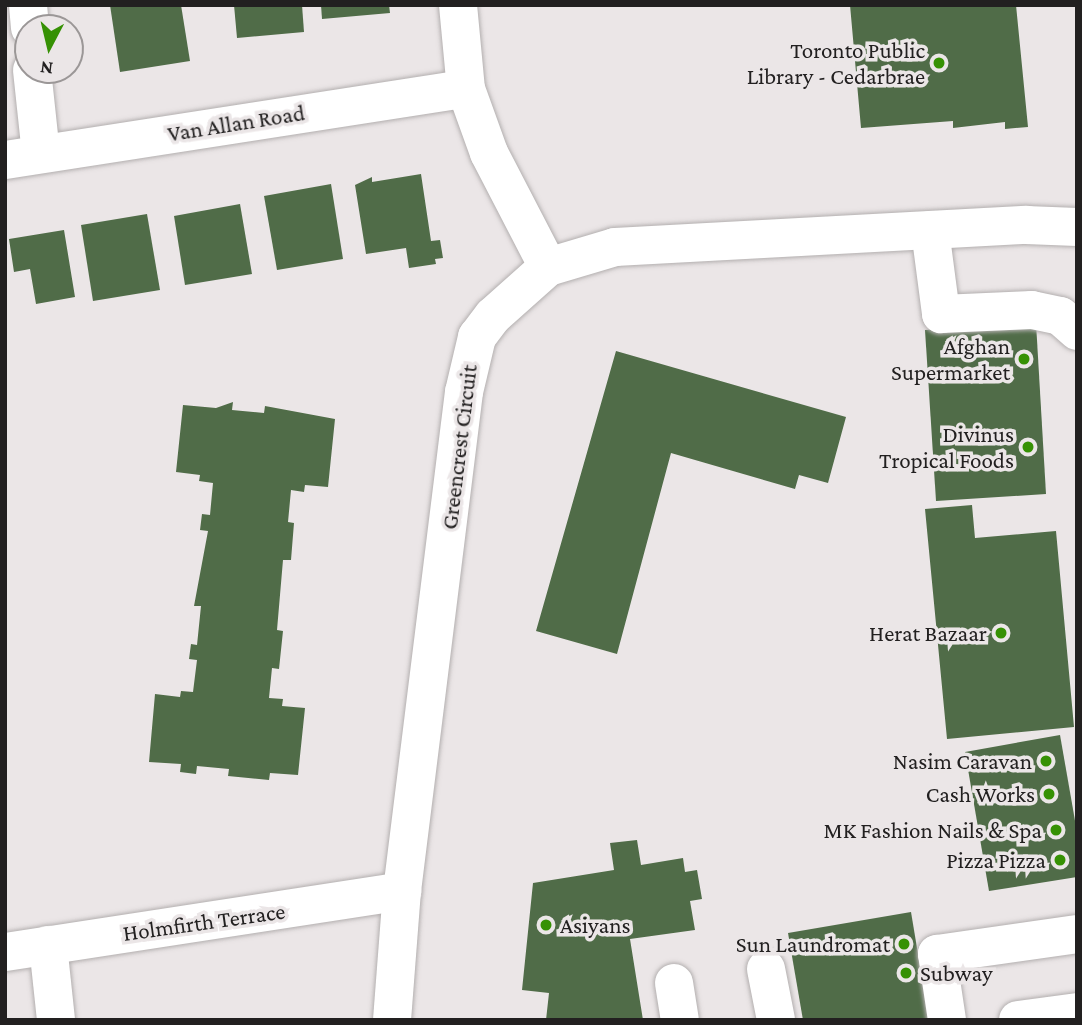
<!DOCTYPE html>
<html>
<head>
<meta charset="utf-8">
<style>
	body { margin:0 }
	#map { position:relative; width:1082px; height:1025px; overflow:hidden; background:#ebe6e7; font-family:"Crimson Pro",serif }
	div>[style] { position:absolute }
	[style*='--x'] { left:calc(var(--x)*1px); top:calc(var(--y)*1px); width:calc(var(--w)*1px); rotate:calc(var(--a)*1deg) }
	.building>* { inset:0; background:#506c48 }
	.roads { filter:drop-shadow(0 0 2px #b3afaf) drop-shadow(0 0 2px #b3afaf) }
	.minor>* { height:38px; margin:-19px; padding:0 19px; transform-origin:19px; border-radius:19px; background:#fff }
	.dots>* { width:19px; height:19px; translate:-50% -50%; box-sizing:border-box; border:4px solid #ebe6e7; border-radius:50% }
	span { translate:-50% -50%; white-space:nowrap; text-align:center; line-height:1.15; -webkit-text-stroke:7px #ebe6e7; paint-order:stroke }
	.poi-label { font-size:23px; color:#222020 }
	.right { translate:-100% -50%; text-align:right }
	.left { translate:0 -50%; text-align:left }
	.street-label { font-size:23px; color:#222020 }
	.frame { position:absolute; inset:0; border:7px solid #222020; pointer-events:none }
	.north { position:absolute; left:14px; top:14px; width:70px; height:70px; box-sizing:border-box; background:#ebe6e7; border:2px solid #9b9797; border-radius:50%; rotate:187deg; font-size:19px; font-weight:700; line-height:28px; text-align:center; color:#222020 }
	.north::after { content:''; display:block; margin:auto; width:24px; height:32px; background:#369104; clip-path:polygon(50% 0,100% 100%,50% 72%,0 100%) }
</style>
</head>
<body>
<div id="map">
	<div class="building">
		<div style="clip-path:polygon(110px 5px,181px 5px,190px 61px,120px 72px)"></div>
		<div style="clip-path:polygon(234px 5px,302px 5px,304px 32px,237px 38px)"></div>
		<div style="clip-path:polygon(321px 5px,389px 5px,390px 13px,322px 19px)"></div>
		<div style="clip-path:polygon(850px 5px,1016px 5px,1028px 127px,1005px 129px,1005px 122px,953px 128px,953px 121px,861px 128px)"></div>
		<div style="clip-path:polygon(421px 174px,431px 241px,440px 240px,443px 258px,435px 259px,436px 264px,409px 268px,406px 248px,366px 254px,355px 185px,372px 177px,372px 182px)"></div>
		<div style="clip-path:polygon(331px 184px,343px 259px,277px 270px,264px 196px)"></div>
		<div style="clip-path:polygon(240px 204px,252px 274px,185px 285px,174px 216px)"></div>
		<div style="clip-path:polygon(147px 214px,160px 290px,93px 301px,81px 225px)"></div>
		<div style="clip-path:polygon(64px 230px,75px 297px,36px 304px,30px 269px,14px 272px,9px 239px)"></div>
		<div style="clip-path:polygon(1036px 323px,1046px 494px,936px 501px,925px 330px)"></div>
		<div style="clip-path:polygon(616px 351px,846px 417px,828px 483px,799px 475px,795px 489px,671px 453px,617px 654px,536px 631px)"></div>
		<div style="clip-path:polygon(233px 402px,232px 410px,264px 413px,265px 406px,335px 419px,328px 487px,305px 485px,304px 492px,291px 490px,288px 522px,294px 523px,291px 560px,283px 560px,277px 630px,283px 631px,279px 669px,272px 668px,269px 698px,283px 699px,282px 706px,305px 708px,298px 775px,270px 773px,269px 780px,228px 776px,229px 769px,197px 766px,196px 774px,180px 772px,181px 764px,149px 762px,155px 694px,180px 697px,181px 691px,193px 692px,197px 660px,189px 659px,191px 644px,197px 645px,201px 606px,194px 606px,208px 531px,200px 530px,202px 514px,210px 515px,213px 483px,199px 481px,200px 475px,176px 472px,183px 405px,216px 408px)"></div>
		<div style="clip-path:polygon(972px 505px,975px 538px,1056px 531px,1074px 727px,947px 739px,925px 509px)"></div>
		<div style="clip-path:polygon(1060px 735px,1077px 832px,1077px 877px,989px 891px,965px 752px)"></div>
		<div style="clip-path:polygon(637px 840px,641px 865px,683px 858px,685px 872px,697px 870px,702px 899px,690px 901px,695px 930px,630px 939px,643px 1020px,546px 1020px,549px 993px,522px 990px,533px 883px,614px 870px,610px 843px)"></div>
		<div style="clip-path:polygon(911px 912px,929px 1020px,803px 1020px,788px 933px)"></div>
	</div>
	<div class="roads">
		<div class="minor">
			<div style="--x:28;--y:5;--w:23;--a:85"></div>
			<div style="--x:458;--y:5;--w:84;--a:84.6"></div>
			<div style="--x:466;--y:89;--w:68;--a:70.2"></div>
			<div style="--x:489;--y:153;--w:128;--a:62.6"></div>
			<div style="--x:32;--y:70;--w:84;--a:83.9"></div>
			<div style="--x:5;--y:160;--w:466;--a:-8.8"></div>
			<div style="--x:930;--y:230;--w:85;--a:82.5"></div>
			<div style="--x:941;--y:314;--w:91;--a:-2.5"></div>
			<div style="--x:1032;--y:310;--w:29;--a:12"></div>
			<div style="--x:1060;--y:316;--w:23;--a:41"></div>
			<div style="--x:48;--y:945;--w:75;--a:83.9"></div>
			<div style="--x:5;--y:952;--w:402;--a:-8.7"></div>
			<div style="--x:766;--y:969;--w:52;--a:78.9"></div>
			<div style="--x:674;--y:983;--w:37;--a:81"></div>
			<div style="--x:392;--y:1020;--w:129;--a:-85.6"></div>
			<div style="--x:402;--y:891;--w:503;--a:-82.92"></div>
			<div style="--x:464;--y:392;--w:57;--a:-76.7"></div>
			<div style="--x:477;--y:337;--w:26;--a:-53"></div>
			<div style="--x:493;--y:316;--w:74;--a:-41.7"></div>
			<div style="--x:548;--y:267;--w:70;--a:-16.6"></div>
			<div style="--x:615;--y:247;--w:412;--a:-3.1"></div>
			<div style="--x:1026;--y:225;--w:51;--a:2.2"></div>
			<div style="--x:947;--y:1020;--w:67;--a:-98.6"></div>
			<div style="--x:937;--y:954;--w:141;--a:-8.1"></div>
			<div style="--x:1018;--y:1020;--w:60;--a:-7.7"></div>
		</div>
	</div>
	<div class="dots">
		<div style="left:939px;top:63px;background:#369104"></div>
		<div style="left:1024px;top:359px;background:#369104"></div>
		<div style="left:1028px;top:447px;background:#369104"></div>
		<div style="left:1001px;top:633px;background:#369104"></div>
		<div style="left:1046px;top:761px;background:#369104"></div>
		<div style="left:1049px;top:794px;background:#369104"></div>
		<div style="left:1056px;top:830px;background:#369104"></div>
		<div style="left:1060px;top:860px;background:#369104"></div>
		<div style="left:546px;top:925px;background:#369104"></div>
		<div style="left:904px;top:944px;background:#369104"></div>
		<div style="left:906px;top:973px;background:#369104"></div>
	</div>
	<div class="poi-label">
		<span class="right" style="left:925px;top:63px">Toronto Public<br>Library - Cedarbrae</span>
		<span class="right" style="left:1010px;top:359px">Afghan<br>Supermarket</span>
		<span class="right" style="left:1014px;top:447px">Divinus<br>Tropical Foods</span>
		<span class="right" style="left:987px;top:633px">Herat Bazaar</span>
		<span class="right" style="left:1032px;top:761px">Nasim Caravan</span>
		<span class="right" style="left:1035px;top:794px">Cash Works</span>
		<span class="right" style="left:1042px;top:830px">MK Fashion Nails &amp; Spa</span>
		<span class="right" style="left:1046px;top:860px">Pizza Pizza</span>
		<span class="left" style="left:560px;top:925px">Asiyans</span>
		<span class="right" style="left:890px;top:944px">Sun Laundromat</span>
		<span class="left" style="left:920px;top:973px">Subway</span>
	</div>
	<div class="street-label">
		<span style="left:236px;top:123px;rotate:-9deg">Van Allan Road</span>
		<span style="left:459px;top:447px;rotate:-83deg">Greencrest Circuit</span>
		<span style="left:204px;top:922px;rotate:-8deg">Holmfirth Terrace</span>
	</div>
	<div class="frame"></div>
	<div class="north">N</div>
</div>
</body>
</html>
